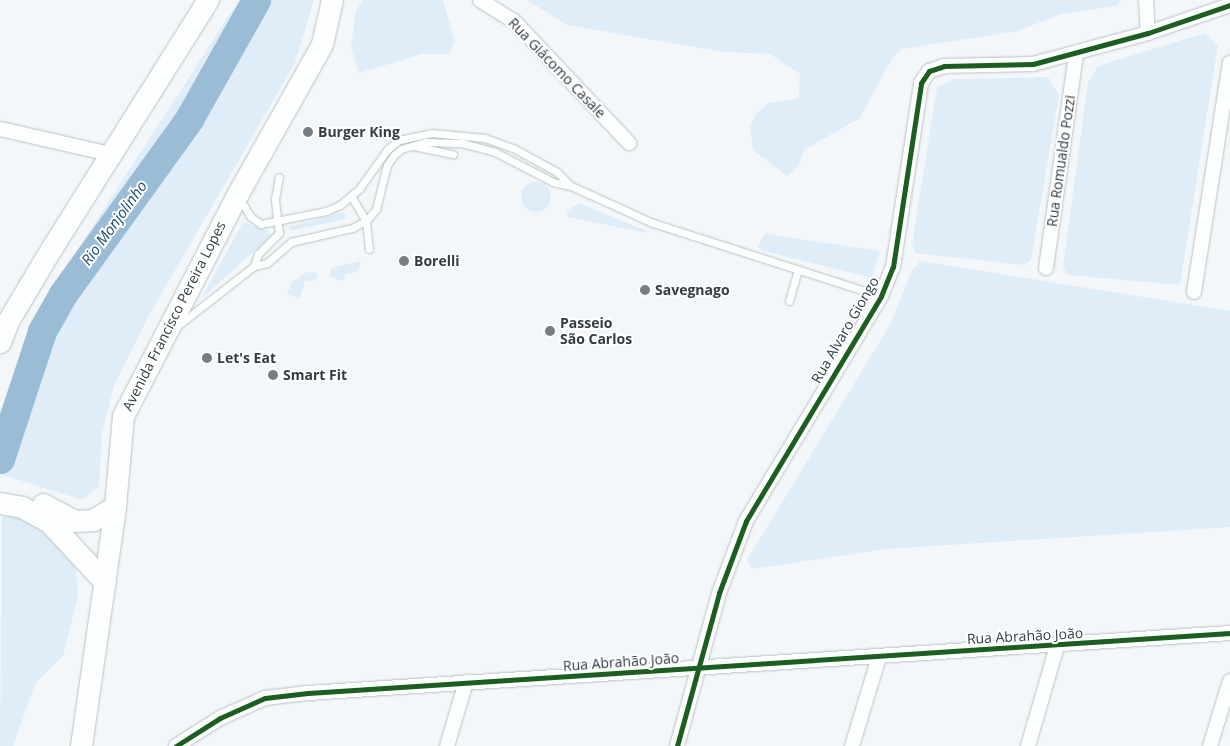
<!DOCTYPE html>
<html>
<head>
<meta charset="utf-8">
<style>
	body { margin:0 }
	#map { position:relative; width:1230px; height:746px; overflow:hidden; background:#f4f7f9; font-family:"Open Sans",sans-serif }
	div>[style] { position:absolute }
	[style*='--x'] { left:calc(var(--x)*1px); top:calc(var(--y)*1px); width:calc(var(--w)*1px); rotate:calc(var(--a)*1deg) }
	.green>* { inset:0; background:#deedf8 }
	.round { border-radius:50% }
	.river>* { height:29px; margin:-14.5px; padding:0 14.5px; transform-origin:14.5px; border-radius:14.5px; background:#9abcd5 }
	.roads { filter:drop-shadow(0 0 1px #bbc1c5) drop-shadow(0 0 1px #bbc1c5) }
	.service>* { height:7px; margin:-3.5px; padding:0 3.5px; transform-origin:3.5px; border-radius:3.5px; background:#fdfefe }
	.minor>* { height:14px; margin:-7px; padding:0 7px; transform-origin:7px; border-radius:7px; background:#fdfefe }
	.primary>* { height:21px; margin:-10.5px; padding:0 10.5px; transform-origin:10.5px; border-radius:10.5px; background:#fdfefe }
	.cycleway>* { height:5px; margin:-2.5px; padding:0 2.5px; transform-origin:2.5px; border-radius:2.5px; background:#1b5e20 }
	.dots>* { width:14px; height:14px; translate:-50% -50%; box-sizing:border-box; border:2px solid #fff; border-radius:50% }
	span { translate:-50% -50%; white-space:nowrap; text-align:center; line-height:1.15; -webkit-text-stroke:4px #fff; paint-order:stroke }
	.street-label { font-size:14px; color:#323c43 }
	.poi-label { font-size:14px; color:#323c43; font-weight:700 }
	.left { translate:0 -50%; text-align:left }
	.water-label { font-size:15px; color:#164f71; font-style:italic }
</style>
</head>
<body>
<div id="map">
	<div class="green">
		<div style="clip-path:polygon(239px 0,314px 0,295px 63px,148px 317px,114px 386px,102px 433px,99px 487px,82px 500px,0 474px,0 411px,36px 314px)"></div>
		<div style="clip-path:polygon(363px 0,443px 0,455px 42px,449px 54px,422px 54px,359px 73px,351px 48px,356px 11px)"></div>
		<div style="clip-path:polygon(527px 0,1122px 0,1116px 6px,1061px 14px,1018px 31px,902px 49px,892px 58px,860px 118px,804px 150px,799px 165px,787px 176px,753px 150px,750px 125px,756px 114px,769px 103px,799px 98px,800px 74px,770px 54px,724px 52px,567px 25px)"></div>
		<div style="clip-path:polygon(1205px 33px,1218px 45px,1180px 285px,1068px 275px,1063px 267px,1088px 82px,1098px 66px)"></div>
		<div style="clip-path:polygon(1048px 77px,1059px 95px,1031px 260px,1024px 265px,915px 253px,912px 244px,937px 88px,954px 79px)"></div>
		<div class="round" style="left:521px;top:182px;width:30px;height:30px"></div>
		<div style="clip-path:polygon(579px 203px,647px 231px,647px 233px,568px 217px,567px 211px)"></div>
		<div style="clip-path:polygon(345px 212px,346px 219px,290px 231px,288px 227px)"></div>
		<div style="clip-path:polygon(246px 223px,269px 231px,271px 236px,201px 299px,242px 224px)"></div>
		<div style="clip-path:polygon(765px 233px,785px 237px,880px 251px,872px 278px,763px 251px,758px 247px)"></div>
		<div style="clip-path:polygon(361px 261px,358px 272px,346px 274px,344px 281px,330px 277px,331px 268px)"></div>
		<div style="clip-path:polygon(920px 261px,1230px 311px,1230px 527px,887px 549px,752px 569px,747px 560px,891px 323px,911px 272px)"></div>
		<div style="clip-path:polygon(307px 272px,318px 273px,316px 280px,305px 281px,300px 298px,287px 294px,291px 283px)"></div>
		<div style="clip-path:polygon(2px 516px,22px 516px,44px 528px,76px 568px,78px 596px,63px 656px,35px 684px,13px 746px,0 746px)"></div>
	</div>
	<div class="river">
		<div style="--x:0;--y:459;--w:135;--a:-71.8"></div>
		<div style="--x:42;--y:331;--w:43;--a:-60.4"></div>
		<div style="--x:63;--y:294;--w:216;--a:-54.2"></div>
		<div style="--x:189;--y:119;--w:137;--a:-60.6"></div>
	</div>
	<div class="roads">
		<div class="service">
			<div style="--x:414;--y:146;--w:40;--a:12"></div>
			<div style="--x:351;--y:196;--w:29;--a:59"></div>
			<div style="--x:366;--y:221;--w:28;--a:84"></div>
			<div style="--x:239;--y:198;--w:22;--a:58"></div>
			<div style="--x:251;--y:217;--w:12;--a:35"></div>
			<div style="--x:261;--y:224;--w:66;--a:-11.3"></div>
			<div style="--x:326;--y:211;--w:15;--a:-23"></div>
			<div style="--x:340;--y:205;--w:25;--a:-40"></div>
			<div style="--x:359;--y:189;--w:48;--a:-54.3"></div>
			<div style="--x:387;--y:150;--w:16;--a:-40"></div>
			<div style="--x:399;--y:140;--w:33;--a:-12"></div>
			<div style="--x:431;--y:133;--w:54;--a:5.3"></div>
			<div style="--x:485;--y:138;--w:32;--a:20"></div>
			<div style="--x:515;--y:149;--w:48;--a:28.7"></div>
			<div style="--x:557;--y:172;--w:20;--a:45"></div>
			<div style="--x:254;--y:266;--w:13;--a:-72"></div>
			<div style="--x:258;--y:254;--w:30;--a:-45"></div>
			<div style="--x:279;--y:233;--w:34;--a:-97"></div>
			<div style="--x:275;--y:199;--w:22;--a:-80"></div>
			<div style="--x:789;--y:301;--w:32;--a:-74"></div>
			<div style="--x:176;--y:327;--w:99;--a:-38"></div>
			<div style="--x:254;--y:266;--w:13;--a:-13"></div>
			<div style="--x:267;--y:263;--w:32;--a:-41"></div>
			<div style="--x:291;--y:242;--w:63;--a:-12.9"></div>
			<div style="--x:352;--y:228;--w:16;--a:-27"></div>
			<div style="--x:366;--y:221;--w:16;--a:-50"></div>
			<div style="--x:376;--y:209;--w:45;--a:-76"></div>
			<div style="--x:387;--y:165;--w:12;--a:-55"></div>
			<div style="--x:394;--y:155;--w:9;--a:-41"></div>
			<div style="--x:401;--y:149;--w:26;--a:-16"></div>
			<div style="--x:426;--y:142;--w:36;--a:2"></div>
			<div style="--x:462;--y:143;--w:34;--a:15"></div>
			<div style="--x:495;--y:152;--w:65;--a:27.3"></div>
			<div style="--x:553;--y:182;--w:18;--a:13"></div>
			<div style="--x:571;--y:186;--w:90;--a:24.3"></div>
			<div style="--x:653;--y:223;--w:239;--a:17.8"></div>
		</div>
		<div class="minor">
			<div style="--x:480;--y:0;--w:40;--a:32"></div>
			<div style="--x:514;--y:21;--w:168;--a:46.7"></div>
			<div style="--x:1146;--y:0;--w:33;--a:87"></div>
			<div style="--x:0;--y:129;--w:113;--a:12.8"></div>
			<div style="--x:1046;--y:268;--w:216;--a:-82"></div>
			<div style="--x:1194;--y:292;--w:232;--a:-81.1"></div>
			<div style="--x:176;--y:746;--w:52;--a:-32.5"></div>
			<div style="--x:220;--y:718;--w:49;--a:-24"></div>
			<div style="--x:265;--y:698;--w:43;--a:-6.6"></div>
			<div style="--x:308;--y:693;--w:924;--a:-3.72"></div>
			<div style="--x:447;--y:746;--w:67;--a:-73.5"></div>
			<div style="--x:677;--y:746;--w:159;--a:-74.6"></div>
			<div style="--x:719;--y:593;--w:77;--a:-69.4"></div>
			<div style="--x:746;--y:521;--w:262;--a:-59"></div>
			<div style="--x:881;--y:296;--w:31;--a:-68"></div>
			<div style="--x:893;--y:267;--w:186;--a:-81.3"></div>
			<div style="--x:921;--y:83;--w:14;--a:-56"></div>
			<div style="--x:929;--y:71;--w:16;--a:-18"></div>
			<div style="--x:944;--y:66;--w:89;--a:-1.3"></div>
			<div style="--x:1033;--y:64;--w:119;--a:-15.1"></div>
			<div style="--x:1148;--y:33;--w:87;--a:-18.9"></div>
			<div style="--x:852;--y:746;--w:93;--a:-73.1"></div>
			<div style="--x:1028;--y:746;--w:104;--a:-73.8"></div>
			<div style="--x:1210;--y:746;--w:68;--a:-72.9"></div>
		</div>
		<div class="primary">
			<div style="--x:0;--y:342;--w:22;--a:-69"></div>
			<div style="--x:8;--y:321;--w:84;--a:-59.2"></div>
			<div style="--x:51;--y:249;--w:294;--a:-57.8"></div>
			<div style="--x:0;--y:503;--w:22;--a:10"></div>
			<div style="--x:22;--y:507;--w:31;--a:29"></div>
			<div style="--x:49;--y:522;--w:82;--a:47"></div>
			<div style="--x:43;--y:504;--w:36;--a:28"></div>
			<div style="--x:75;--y:521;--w:18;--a:-3"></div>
			<div style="--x:93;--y:520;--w:26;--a:-32"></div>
			<div style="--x:81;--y:746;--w:242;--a:-81.9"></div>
			<div style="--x:115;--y:506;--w:90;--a:-84.9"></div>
			<div style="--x:123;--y:416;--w:249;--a:-62.7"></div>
			<div style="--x:237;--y:195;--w:173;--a:-60.6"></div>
			<div style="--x:322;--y:44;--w:45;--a:-77.2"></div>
		</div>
	</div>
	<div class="cycleway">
		<div style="--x:176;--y:746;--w:52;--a:-32.5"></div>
		<div style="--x:220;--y:718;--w:49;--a:-24"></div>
		<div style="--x:265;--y:698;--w:43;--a:-6.6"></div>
		<div style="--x:308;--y:693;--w:924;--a:-3.72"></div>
		<div style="--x:677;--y:746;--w:159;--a:-74.6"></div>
		<div style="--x:719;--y:593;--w:77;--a:-69.4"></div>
		<div style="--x:746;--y:521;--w:262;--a:-59"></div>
		<div style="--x:881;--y:296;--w:31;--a:-68"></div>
		<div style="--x:893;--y:267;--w:186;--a:-81.3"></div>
		<div style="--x:921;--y:83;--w:14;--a:-56"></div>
		<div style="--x:929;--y:71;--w:16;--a:-18"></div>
		<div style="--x:944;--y:66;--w:89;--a:-1.3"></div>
		<div style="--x:1033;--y:64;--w:119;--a:-15.1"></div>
		<div style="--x:1148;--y:33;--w:87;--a:-18.9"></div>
	</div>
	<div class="dots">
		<div style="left:308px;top:132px;background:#767d83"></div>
		<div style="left:404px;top:261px;background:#767d83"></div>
		<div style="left:645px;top:290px;background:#767d83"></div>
		<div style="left:550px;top:331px;background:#767d83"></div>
		<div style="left:207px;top:358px;background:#767d83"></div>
		<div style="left:273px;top:375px;background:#767d83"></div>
	</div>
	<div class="street-label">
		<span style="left:557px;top:68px;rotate:46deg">Rua Giácomo Casale</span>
		<span style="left:1061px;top:161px;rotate:-82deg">Rua Romualdo Pozzi</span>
		<span style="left:174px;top:316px;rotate:-63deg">Avenida Francisco Pereira Lopes</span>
		<span style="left:845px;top:330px;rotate:-60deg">Rua Alvaro Giongo</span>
		<span style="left:1025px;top:636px;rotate:-3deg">Rua Abrahão João</span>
		<span style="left:621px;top:662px;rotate:-4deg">Rua Abrahão João</span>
	</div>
	<div class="poi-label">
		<span class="left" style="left:318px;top:132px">Burger King</span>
		<span class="left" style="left:414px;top:261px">Borelli</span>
		<span class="left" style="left:655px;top:290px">Savegnago</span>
		<span class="left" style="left:560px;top:331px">Passeio<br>São Carlos</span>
		<span class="left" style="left:217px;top:358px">Let's Eat</span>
		<span class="left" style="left:283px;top:375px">Smart Fit</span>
	</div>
	<div class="water-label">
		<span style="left:114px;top:223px;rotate:-54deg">Rio Monjolinho</span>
	</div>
</div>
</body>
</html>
